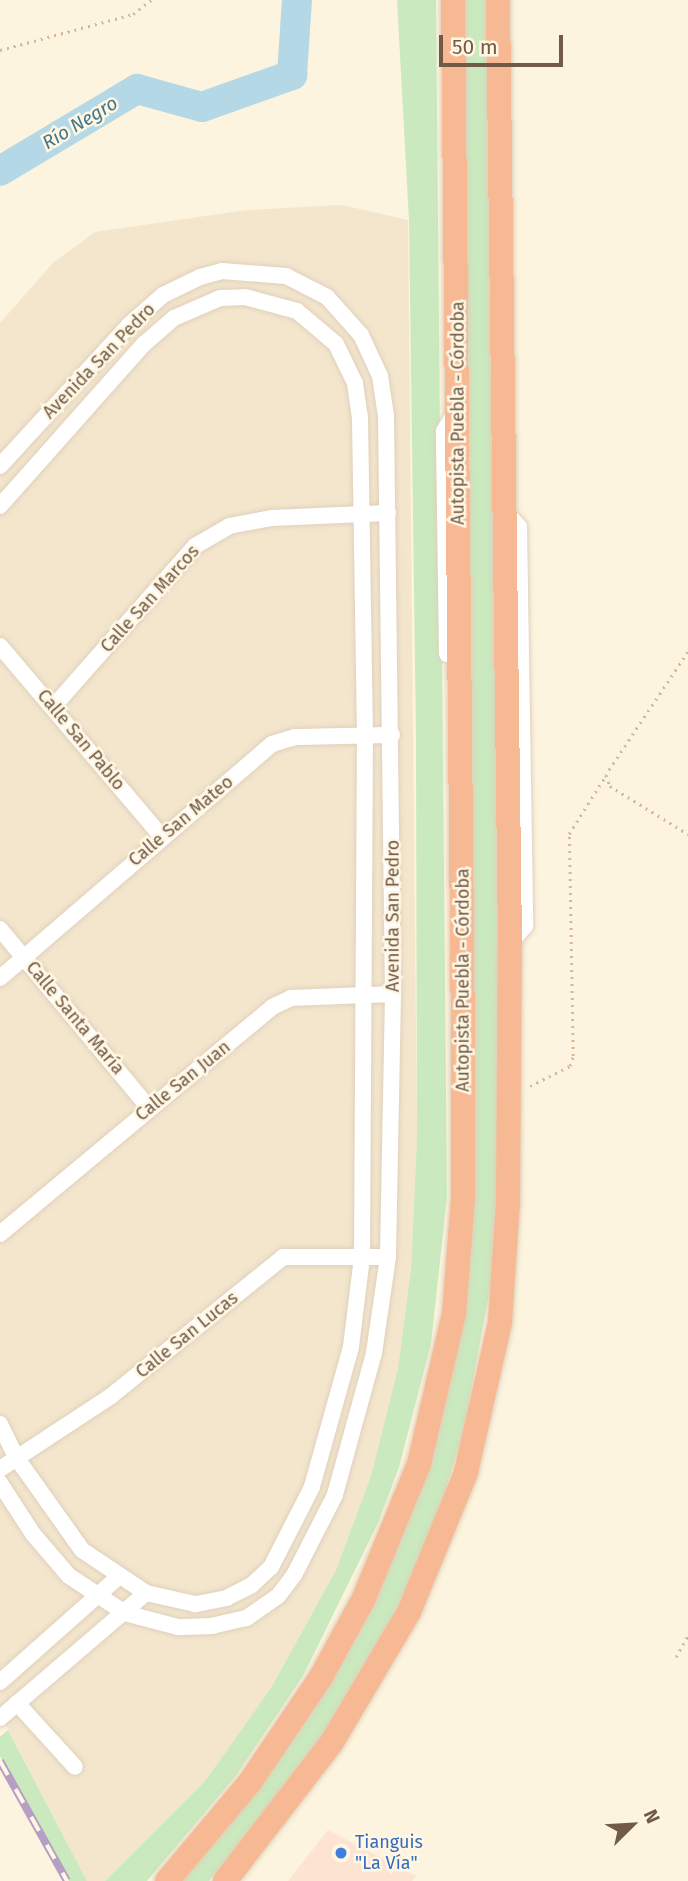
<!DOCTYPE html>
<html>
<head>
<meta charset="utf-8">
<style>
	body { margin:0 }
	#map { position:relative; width:688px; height:1881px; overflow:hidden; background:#fcf4de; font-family:"Fira Sans",sans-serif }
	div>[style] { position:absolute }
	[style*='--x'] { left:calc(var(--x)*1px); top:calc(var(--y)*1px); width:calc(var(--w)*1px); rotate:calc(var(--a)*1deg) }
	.residential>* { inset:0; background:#f3e6cd }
	.commercial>* { inset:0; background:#fde3d2 }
	.green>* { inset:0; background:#cae9be }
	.river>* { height:30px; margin:-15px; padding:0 15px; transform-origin:15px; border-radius:15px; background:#b4d8e5 }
	.path>* { height:2.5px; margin-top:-1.25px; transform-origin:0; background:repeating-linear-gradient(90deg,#d5b79a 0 2px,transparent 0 7px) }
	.roads { filter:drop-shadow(0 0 2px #e0d0bb) drop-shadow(0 0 2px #e0d0bb) }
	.minor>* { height:16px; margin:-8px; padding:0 8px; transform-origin:8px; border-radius:8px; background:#fff }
	.highway>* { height:24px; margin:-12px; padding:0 12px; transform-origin:12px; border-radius:12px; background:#f7b994 }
	.rail>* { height:8px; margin-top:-4px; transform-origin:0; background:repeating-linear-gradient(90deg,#fff7e4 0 16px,#b79ec4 0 32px); box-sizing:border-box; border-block:2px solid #b79ec4 }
	.dots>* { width:19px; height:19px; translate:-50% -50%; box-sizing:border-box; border:4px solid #fff7e4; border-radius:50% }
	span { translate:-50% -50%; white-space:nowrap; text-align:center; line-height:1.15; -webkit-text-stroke:5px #fff7e4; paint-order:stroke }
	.street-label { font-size:18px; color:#715b47 }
	.shop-label { font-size:18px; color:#366cbe }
	.left { translate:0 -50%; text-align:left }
	.water-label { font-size:19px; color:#43788c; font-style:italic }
	.north { position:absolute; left:597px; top:1790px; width:70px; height:70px; -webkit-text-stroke:5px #fff7e4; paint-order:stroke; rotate:66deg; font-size:19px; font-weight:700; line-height:28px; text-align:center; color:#715b47 }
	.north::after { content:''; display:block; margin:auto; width:24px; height:32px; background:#715b47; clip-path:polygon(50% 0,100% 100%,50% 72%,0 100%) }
	.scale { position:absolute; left:439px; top:35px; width:124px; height:32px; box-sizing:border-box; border:4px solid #715b47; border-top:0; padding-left:9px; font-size:21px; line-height:24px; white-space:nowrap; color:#715b47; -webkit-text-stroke:5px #fff7e4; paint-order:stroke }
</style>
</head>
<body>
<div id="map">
	<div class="residential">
		<div style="clip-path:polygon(342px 205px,408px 220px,417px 1137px,411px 1269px,398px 1368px,371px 1476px,336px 1570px,271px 1688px,205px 1781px,105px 1881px,87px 1881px,0 1714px,0 323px,53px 263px,95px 232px,247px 210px)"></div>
	</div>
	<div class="commercial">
		<div style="clip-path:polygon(328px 1830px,416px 1876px,412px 1881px,288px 1881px)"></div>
	</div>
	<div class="green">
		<div style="clip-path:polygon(397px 0,436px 0,447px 1197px,431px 1344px,399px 1467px,378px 1523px,303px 1676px,235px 1777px,147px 1881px,105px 1881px,205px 1781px,271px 1688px,336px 1570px,371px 1476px,398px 1368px,411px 1269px,417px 1137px,416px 738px,409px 220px)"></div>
		<div style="clip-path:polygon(463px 0,486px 0,501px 1148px,491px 1283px,463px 1434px,440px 1507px,421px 1560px,363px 1674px,288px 1787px,209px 1881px,180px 1881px,315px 1708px,373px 1603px,418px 1499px,440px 1428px,468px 1281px,475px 1146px)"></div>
		<div style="clip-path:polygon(8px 1730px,87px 1881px,69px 1881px,0 1756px,0 1737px)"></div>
	</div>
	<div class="river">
		<div style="--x:0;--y:171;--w:160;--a:-30.9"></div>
		<div style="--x:137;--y:89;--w:67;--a:15.5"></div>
		<div style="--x:202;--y:107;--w:96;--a:-19.6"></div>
		<div style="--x:292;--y:75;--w:75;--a:-86.2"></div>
	</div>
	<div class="path">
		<div style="--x:0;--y:50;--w:138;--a:-15.1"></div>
		<div style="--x:133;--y:14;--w:23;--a:-38"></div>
		<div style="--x:688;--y:652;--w:148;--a:123.7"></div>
		<div style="--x:606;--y:775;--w:12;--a:70"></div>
		<div style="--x:610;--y:786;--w:92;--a:31.6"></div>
		<div style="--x:530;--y:1086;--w:45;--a:-26.6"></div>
		<div style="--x:570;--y:1066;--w:10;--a:-73"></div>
		<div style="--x:573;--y:1056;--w:222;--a:-91"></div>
		<div style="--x:569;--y:834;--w:70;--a:-57.9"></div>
		<div style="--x:676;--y:1657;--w:25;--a:-61"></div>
	</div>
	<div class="roads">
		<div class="minor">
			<div style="--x:0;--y:466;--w:191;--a:-47.5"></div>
			<div style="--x:129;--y:325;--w:45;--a:-41.4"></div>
			<div style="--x:163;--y:295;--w:41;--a:-25.9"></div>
			<div style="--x:200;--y:277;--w:23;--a:-15"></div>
			<div style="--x:222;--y:271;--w:64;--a:4.5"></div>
			<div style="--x:286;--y:276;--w:46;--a:27.1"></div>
			<div style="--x:327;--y:297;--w:51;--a:48.2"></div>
			<div style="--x:361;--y:335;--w:45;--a:65.1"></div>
			<div style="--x:380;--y:376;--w:40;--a:81.5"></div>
			<div style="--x:386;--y:416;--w:578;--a:89.31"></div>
			<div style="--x:393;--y:994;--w:263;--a:91.1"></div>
			<div style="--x:388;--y:1257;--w:97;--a:98.3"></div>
			<div style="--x:374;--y:1353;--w:147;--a:105.4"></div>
			<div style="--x:335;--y:1495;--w:90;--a:117.1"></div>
			<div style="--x:294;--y:1575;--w:26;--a:127"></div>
			<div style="--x:278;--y:1596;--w:39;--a:145"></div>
			<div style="--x:246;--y:1618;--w:35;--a:167"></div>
			<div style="--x:212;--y:1626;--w:34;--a:178"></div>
			<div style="--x:178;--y:1627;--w:55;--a:-165.2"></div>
			<div style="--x:125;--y:1613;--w:67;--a:-146.5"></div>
			<div style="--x:69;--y:1576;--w:55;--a:-130.6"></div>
			<div style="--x:33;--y:1534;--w:61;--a:-122.9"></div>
			<div style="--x:0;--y:506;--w:217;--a:-48.4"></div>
			<div style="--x:144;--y:344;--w:40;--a:-41"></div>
			<div style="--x:174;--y:318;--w:50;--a:-23.5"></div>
			<div style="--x:220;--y:298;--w:25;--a:-2"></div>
			<div style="--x:245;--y:297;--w:54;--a:15.1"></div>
			<div style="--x:297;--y:311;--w:51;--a:40.2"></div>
			<div style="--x:336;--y:344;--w:43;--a:64"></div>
			<div style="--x:355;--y:383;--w:34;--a:82"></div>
			<div style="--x:360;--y:417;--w:317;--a:89.1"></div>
			<div style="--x:365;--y:734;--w:523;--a:90.33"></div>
			<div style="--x:362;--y:1257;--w:91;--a:97"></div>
			<div style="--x:351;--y:1347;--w:145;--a:105.6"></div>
			<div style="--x:312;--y:1487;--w:90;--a:117.1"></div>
			<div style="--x:271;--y:1567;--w:26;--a:137"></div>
			<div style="--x:252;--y:1585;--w:28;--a:153"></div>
			<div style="--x:227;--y:1598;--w:33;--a:169"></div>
			<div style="--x:195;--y:1604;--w:50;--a:-167.3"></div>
			<div style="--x:146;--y:1593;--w:77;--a:-146.1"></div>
			<div style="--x:82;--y:1550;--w:114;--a:-125.4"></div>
			<div style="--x:16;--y:1457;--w:37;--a:-116"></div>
			<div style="--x:503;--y:509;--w:24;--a:48"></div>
			<div style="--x:519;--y:527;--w:399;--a:89.1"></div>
			<div style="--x:525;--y:926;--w:23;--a:131"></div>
			<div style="--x:0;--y:646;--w:249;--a:49.7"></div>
			<div style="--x:447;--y:654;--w:223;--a:-90.8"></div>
			<div style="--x:444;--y:431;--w:23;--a:-59"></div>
			<div style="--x:54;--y:706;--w:213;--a:-48.6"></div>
			<div style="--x:195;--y:546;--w:39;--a:-30"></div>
			<div style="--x:229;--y:526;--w:44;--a:-10.5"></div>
			<div style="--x:272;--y:518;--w:116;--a:-2.5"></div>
			<div style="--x:0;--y:929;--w:233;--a:50.2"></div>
			<div style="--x:0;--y:978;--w:359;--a:-40.7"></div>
			<div style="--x:272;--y:744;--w:24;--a:-17"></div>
			<div style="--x:295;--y:737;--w:97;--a:-1.2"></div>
			<div style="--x:0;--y:1234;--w:354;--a:-39.8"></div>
			<div style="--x:272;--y:1007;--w:21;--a:-25"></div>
			<div style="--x:291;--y:998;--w:102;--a:-2.2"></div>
			<div style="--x:0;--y:1469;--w:133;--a:-33.3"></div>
			<div style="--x:111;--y:1396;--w:221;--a:-38.9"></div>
			<div style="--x:283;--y:1257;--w:105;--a:0"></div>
			<div style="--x:0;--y:1682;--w:157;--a:-41.6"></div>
			<div style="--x:17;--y:1703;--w:86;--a:47.8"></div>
			<div style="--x:0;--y:1718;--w:192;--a:-40.6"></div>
		</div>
		<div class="highway">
			<div style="--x:167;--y:1881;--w:129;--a:-50"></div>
			<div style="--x:250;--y:1782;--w:127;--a:-55.9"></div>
			<div style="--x:321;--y:1677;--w:90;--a:-61.4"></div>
			<div style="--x:364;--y:1598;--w:145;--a:-67.7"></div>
			<div style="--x:419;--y:1464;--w:155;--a:-76.9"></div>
			<div style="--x:454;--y:1313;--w:114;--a:-85.5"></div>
			<div style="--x:463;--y:1199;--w:156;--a:-90"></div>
			<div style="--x:463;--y:1043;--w:1043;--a:-90.55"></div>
			<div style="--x:225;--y:1881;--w:175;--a:-52.4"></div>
			<div style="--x:332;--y:1742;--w:151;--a:-59.4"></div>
			<div style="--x:409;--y:1612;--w:151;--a:-67.8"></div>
			<div style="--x:466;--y:1472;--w:154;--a:-77.2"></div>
			<div style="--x:500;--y:1322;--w:121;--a:-86.2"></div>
			<div style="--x:508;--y:1201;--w:258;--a:-89.6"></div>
			<div style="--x:510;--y:943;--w:943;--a:-90.73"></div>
		</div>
	</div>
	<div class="rail">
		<div style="--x:0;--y:1761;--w:137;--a:60.8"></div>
	</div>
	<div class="dots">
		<div style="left:341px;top:1853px;background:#3f7fe0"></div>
	</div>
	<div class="street-label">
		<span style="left:99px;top:361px;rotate:-46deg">Avenida San Pedro</span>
		<span style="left:458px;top:413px;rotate:-90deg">Autopista Puebla - Córdoba</span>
		<span style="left:150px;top:599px;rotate:-48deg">Calle San Marcos</span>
		<span style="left:81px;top:740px;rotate:50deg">Calle San Pablo</span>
		<span style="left:181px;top:821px;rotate:-40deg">Calle San Mateo</span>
		<span style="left:393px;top:916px;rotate:-90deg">Avenida San Pedro</span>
		<span style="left:463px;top:980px;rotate:-90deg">Autopista Puebla - Córdoba</span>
		<span style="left:75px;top:1018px;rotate:50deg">Calle Santa María</span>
		<span style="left:183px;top:1081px;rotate:-39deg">Calle San Juan</span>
		<span style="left:187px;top:1335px;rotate:-39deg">Calle San Lucas</span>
	</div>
	<div class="shop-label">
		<span class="left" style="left:355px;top:1853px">Tianguis<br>"La Vía"</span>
	</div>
	<div class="water-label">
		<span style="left:80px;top:123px;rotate:-31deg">Río Negro</span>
	</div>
	<div class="north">N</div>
	<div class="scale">50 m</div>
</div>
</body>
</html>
